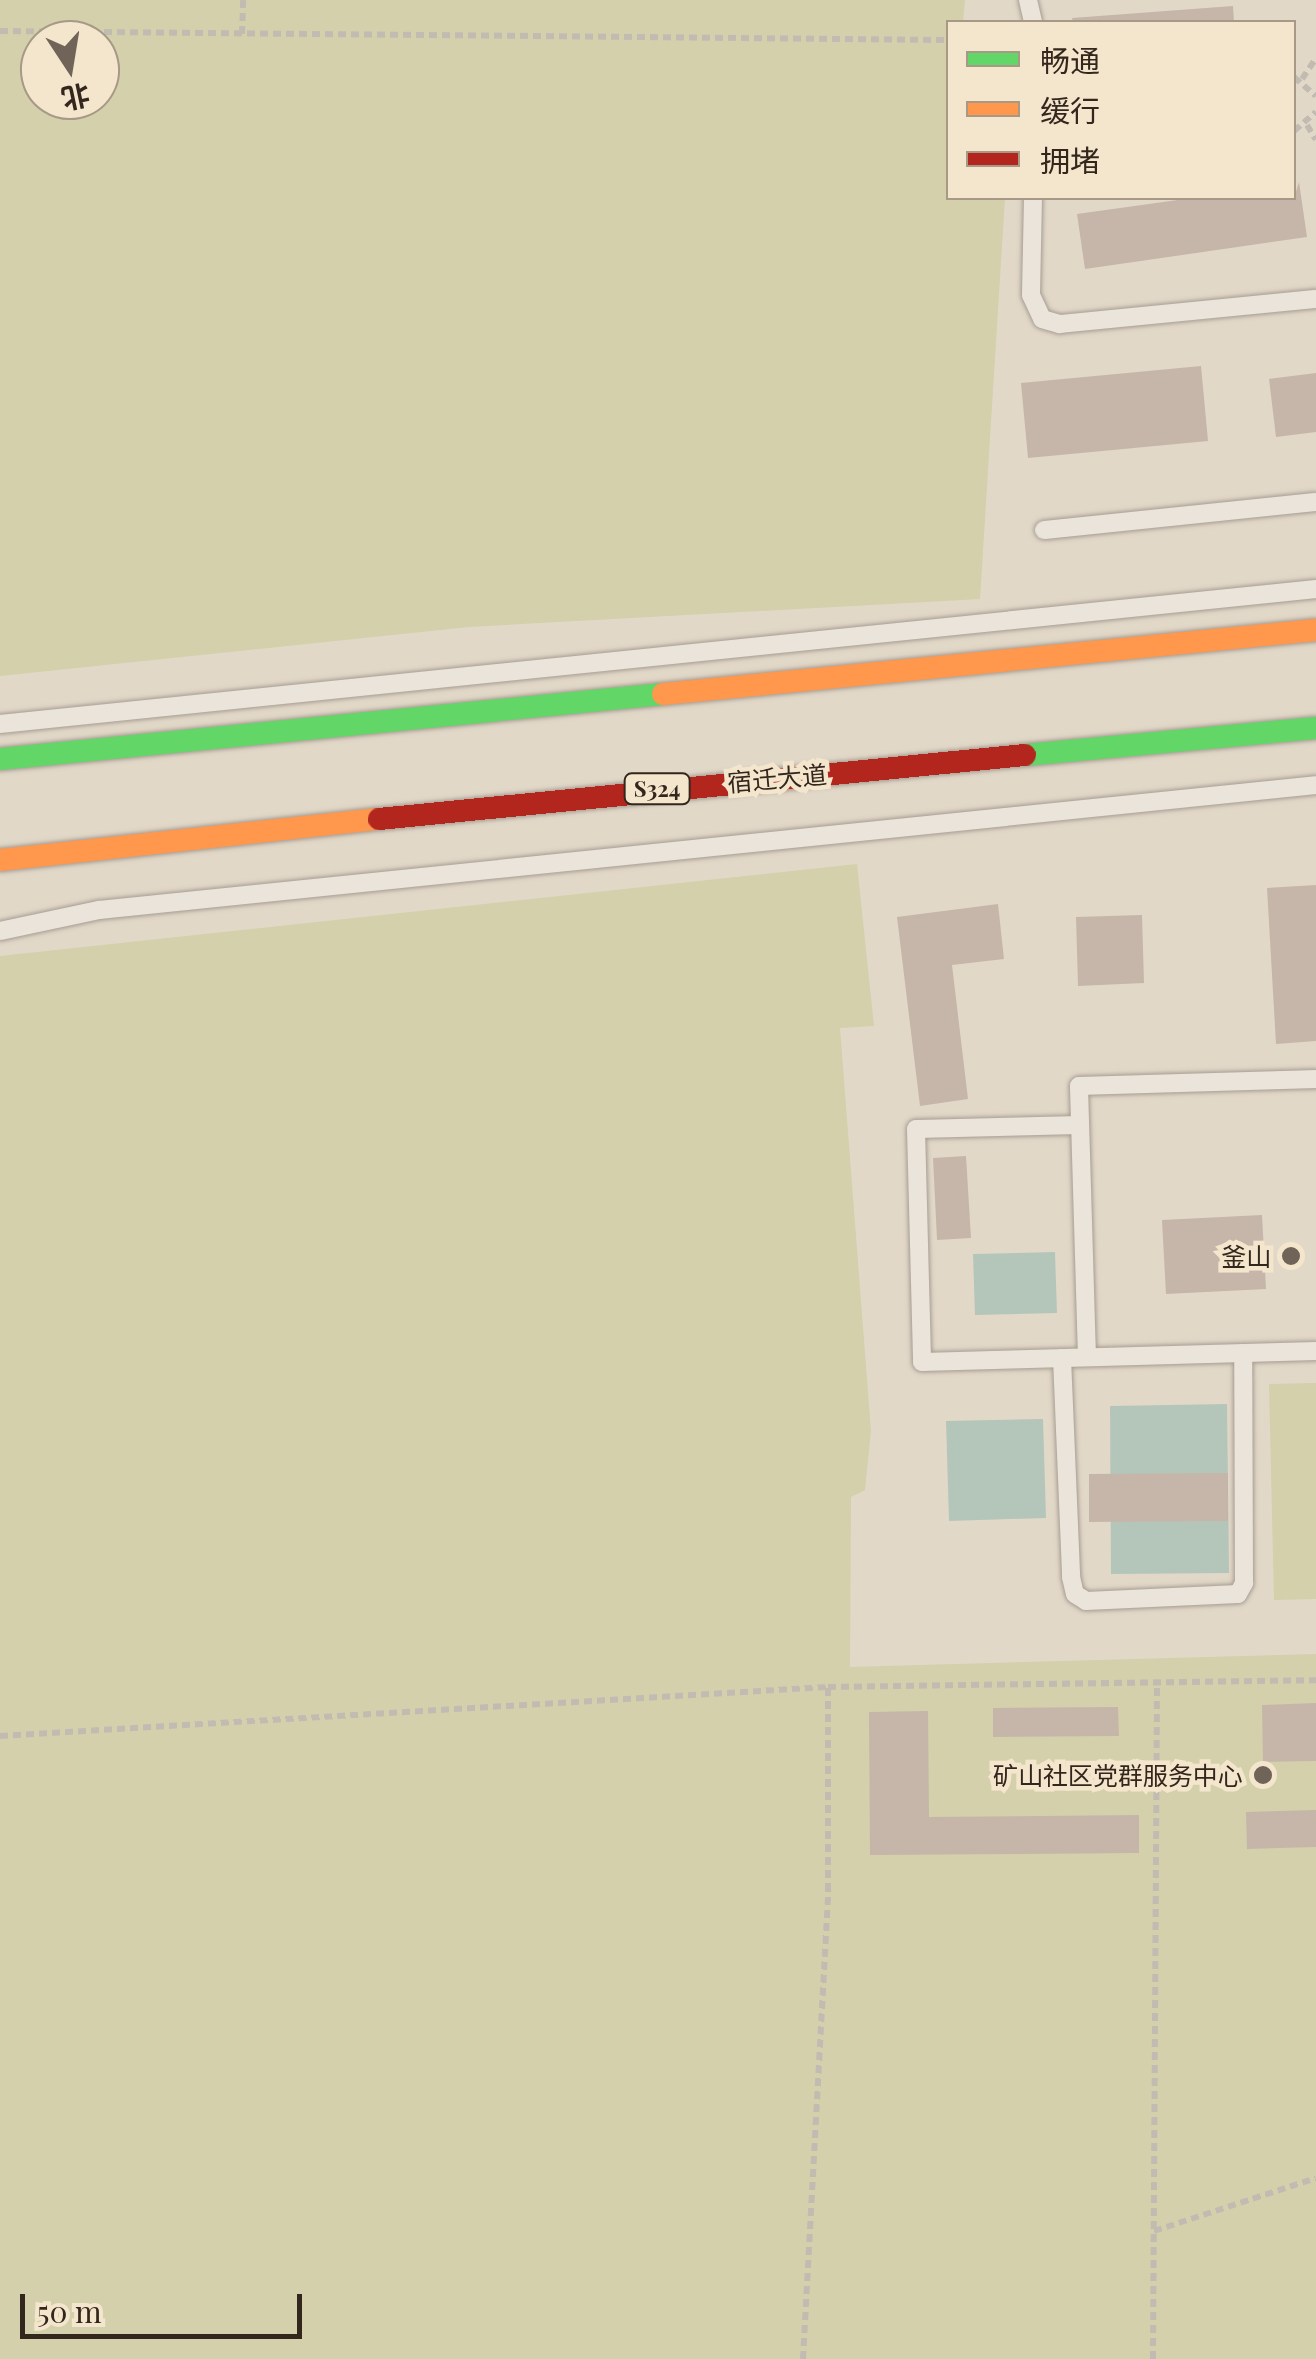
<!DOCTYPE html>
<html>
<head>
<meta charset="utf-8">
<style>
	body { margin:0 }
	#map { position:relative; width:1316px; height:2359px; overflow:hidden; background:#e2d8c8; font-family:"Playfair Display","Noto Sans SC",serif }
	div>[style] { position:absolute }
	[style*='--x'] { left:calc(var(--x)*1px); top:calc(var(--y)*1px); width:calc(var(--w)*1px); rotate:calc(var(--a)*1deg) }
	.green>* { inset:0; background:#d3d0ab }
	.water>* { inset:0; background:#b4c6ba }
	.building>* { inset:0; background:#c5b6a9 }
	.path>* { height:6px; margin-top:-3px; transform-origin:0; background:repeating-linear-gradient(90deg,#c2bbb2 0 8px,transparent 0 13px) }
	.roads { filter:drop-shadow(0 0 2px #a79d92) drop-shadow(0 0 2px #a79d92) }
	.lane>* { height:18px; margin:-9px; padding:0 9px; transform-origin:9px; border-radius:9px; background:#eae4da }
	.fast>* { height:22px; margin:-11px; padding:0 11px; transform-origin:11px; border-radius:11px; background:#63d668 }
	.slow>* { height:22px; margin:-11px; padding:0 11px; transform-origin:11px; border-radius:11px; background:#ff974d }
	.jam>* { height:22px; margin:-11px; padding:0 11px; transform-origin:11px; border-radius:11px; background:#b3261e }
	.dots>* { width:28px; height:28px; translate:-50% -50%; box-sizing:border-box; border:5px solid #f4e6cd; border-radius:50% }
	span { translate:-50% -50%; white-space:nowrap; text-align:center; line-height:1.15; -webkit-text-stroke:9px #f4e6cd; paint-order:stroke }
	.shield-label span { padding:2px 8px; background:#f4e6cd; border:2px solid; border-radius:8px; -webkit-text-stroke-width:0 }
	.shield-label { font-size:22px; color:#33261c; font-weight:700 }
	.street-label { font-size:25px; color:#33261c }
	.poi-label { font-size:25px; color:#33261c }
	.right { translate:-100% -50%; text-align:right }
	.legend { position:absolute; left:946px; top:20px; width:350px; height:180px; box-sizing:border-box; background:#f4e6cd; border:2px solid #a79986; margin:0; padding:12px 18px; list-style:none; font-size:30px; color:#33261c }
	.legend li { display:flex; align-items:center; gap:20px; height:50px }
	.legend b { width:50px; border:2px solid #a79986 }
	.north { position:absolute; left:20px; top:20px; width:100px; height:100px; box-sizing:border-box; background:#f4e6cd; border:2px solid #a79986; border-radius:50%; rotate:168deg; font-size:28px; font-weight:700; line-height:40px; text-align:center; color:#33261c }
	.north::after { content:''; display:block; margin:auto; width:35px; height:45px; background:#706458; clip-path:polygon(50% 0,100% 100%,50% 72%,0 100%) }
	.scale { position:absolute; left:20px; top:2294px; width:282px; height:45px; box-sizing:border-box; border:5px solid #33261c; border-top:0; padding-left:12px; font-size:30px; line-height:35px; white-space:nowrap; color:#33261c; -webkit-text-stroke:8px #f4e6cd; paint-order:stroke }
</style>
</head>
<body>
<div id="map">
	<div class="green">
		<div style="clip-path:polygon(evenodd,0 0,965px 0,963px 22px,948px 22px,948px 198px,1005px 198px,980px 599px,469px 627px,0 676px,0 0,100px 40px,100px 100px,40px 100px,40px 40px,100px 40px)"></div>
		<div style="clip-path:polygon(857px 864px,874px 1026px,840px 1028px,871px 1431px,865px 1490px,851px 1497px,850px 1667px,1316px 1654px,1316px 2359px,0 2359px,0 956px)"></div>
		<div style="clip-path:polygon(1316px 1383px,1316px 1599px,1274px 1600px,1269px 1384px)"></div>
	</div>
	<div class="water">
		<div style="clip-path:polygon(1055px 1252px,1057px 1313px,975px 1315px,973px 1254px)"></div>
		<div style="clip-path:polygon(1227px 1404px,1229px 1573px,1111px 1574px,1110px 1406px)"></div>
		<div style="clip-path:polygon(1043px 1419px,1046px 1518px,949px 1521px,946px 1421px)"></div>
	</div>
	<div class="building">
		<div style="clip-path:polygon(1233px 6px,1234px 22px,1073px 22px,1072px 18px)"></div>
		<div style="clip-path:polygon(1299px 182px,1307px 237px,1085px 269px,1077px 214px,1192px 198px,1294px 198px)"></div>
		<div style="clip-path:polygon(1201px 366px,1208px 441px,1028px 458px,1021px 383px)"></div>
		<div style="clip-path:polygon(1316px 373px,1316px 432px,1276px 437px,1269px 379px)"></div>
		<div style="clip-path:polygon(1316px 885px,1316px 1041px,1276px 1044px,1267px 888px)"></div>
		<div style="clip-path:polygon(998px 904px,1004px 959px,952px 965px,968px 1099px,920px 1106px,897px 917px)"></div>
		<div style="clip-path:polygon(1142px 915px,1144px 983px,1078px 986px,1076px 917px)"></div>
		<div style="clip-path:polygon(966px 1156px,971px 1238px,937px 1240px,933px 1158px)"></div>
		<div style="clip-path:polygon(1262px 1215px,1266px 1289px,1166px 1294px,1162px 1220px)"></div>
		<div style="clip-path:polygon(1228px 1473px,1228px 1521px,1089px 1522px,1089px 1474px)"></div>
		<div style="clip-path:polygon(1316px 1703px,1316px 1761px,1263px 1762px,1262px 1705px)"></div>
		<div style="clip-path:polygon(1118px 1707px,1119px 1736px,993px 1737px,993px 1708px)"></div>
		<div style="clip-path:polygon(928px 1711px,929px 1817px,1139px 1815px,1139px 1853px,870px 1855px,869px 1712px)"></div>
		<div style="clip-path:polygon(1316px 1810px,1316px 1847px,1247px 1849px,1246px 1812px)"></div>
	</div>
	<div class="path">
		<div style="--x:0;--y:31;--w:948;--a:0.54"></div>
		<div style="--x:242;--y:34;--w:34;--a:-88"></div>
		<div style="--x:1294;--y:77;--w:29;--a:41"></div>
		<div style="--x:1302;--y:79;--w:25;--a:-56"></div>
		<div style="--x:1307;--y:125;--w:17;--a:59"></div>
		<div style="--x:1294;--y:131;--w:29;--a:-41"></div>
		<div style="--x:0;--y:1736;--w:829;--a:-3.39"></div>
		<div style="--x:828;--y:1687;--w:488;--a:-0.8"></div>
		<div style="--x:1154;--y:2231;--w:170;--a:-18.1"></div>
		<div style="--x:803;--y:2359;--w:469;--a:-86.9"></div>
		<div style="--x:828;--y:1891;--w:204;--a:-90"></div>
		<div style="--x:1153;--y:2359;--w:676;--a:-89.66"></div>
	</div>
	<div class="roads">
		<div class="lane">
			<div style="--x:1028;--y:0;--w:23;--a:77"></div>
			<div style="--x:1033;--y:198;--w:97;--a:91.2"></div>
			<div style="--x:1031;--y:295;--w:26;--a:65"></div>
			<div style="--x:1042;--y:319;--w:19;--a:16"></div>
			<div style="--x:1060;--y:324;--w:257;--a:-5.6"></div>
			<div style="--x:1044;--y:530;--w:273;--a:-5.9"></div>
			<div style="--x:0;--y:724;--w:1323;--a:-5.86"></div>
			<div style="--x:0;--y:931;--w:101;--a:-12"></div>
			<div style="--x:99;--y:910;--w:1223;--a:-5.86"></div>
			<div style="--x:1080;--y:1125;--w:164;--a:178.6"></div>
			<div style="--x:916;--y:1129;--w:233;--a:88.5"></div>
			<div style="--x:922;--y:1362;--w:394;--a:-1.6"></div>
			<div style="--x:1087;--y:1357;--w:271;--a:-91.7"></div>
			<div style="--x:1079;--y:1086;--w:237;--a:-1.7"></div>
			<div style="--x:1062;--y:1358;--w:219;--a:87.6"></div>
			<div style="--x:1071;--y:1577;--w:17;--a:77"></div>
			<div style="--x:1075;--y:1594;--w:13;--a:32"></div>
			<div style="--x:1086;--y:1601;--w:152;--a:-2.6"></div>
			<div style="--x:1238;--y:1594;--w:13;--a:-61"></div>
			<div style="--x:1244;--y:1583;--w:230;--a:-90.2"></div>
		</div>
		<div class="fast">
			<div style="--x:1025;--y:755;--w:292;--a:-5.3"></div>
			<div style="--x:0;--y:759;--w:666;--a:-5.6"></div>
		</div>
		<div class="slow">
			<div style="--x:663;--y:694;--w:656;--a:-5.6"></div>
			<div style="--x:0;--y:860;--w:381;--a:-6.2"></div>
		</div>
		<div class="jam">
			<div style="--x:379;--y:819;--w:649;--a:-5.66"></div>
		</div>
	</div>
	<div class="dots">
		<div style="left:1291px;top:1256px;background:#706458"></div>
		<div style="left:1263px;top:1775px;background:#706458"></div>
	</div>
	<div class="shield-label">
		<span style="left:657px;top:789px">S324</span>
	</div>
	<div class="street-label">
		<span style="left:777px;top:778px;rotate:-5deg">宿迁大道</span>
	</div>
	<div class="poi-label">
		<span class="right" style="left:1271px;top:1256px">釜山</span>
		<span class="right" style="left:1243px;top:1775px">矿山社区党群服务中心</span>
	</div>
	<ul class="legend">
	<li><b style="height:12px;background:#63d668"></b>畅通</li>
	<li><b style="height:12px;background:#ff974d"></b>缓行</li>
	<li><b style="height:12px;background:#b3261e"></b>拥堵</li>
	</ul>
	<div class="north">北</div>
	<div class="scale">50 m</div>
</div>
</body>
</html>
